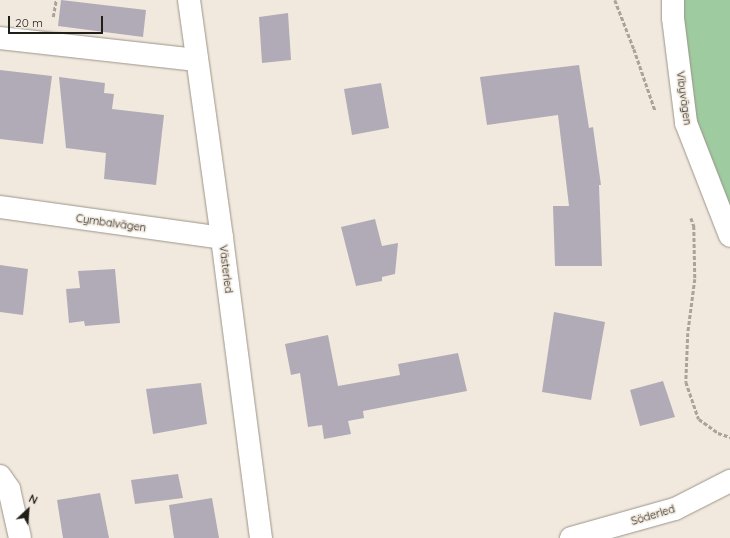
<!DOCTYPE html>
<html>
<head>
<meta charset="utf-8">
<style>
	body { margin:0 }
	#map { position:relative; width:730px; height:538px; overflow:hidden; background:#f1e9de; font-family:Quicksand,sans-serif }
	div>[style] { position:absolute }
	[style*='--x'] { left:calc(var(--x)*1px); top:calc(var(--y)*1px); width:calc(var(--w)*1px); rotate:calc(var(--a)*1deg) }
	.green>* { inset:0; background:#9fcba0 }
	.building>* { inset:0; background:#b1abb7 }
	.path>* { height:2.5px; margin-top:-1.25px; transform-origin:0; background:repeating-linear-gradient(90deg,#a9a39a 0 4px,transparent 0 6px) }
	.roads { filter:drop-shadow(0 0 1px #9c948a) drop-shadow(0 0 1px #9c948a) }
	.minor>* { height:22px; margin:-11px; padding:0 11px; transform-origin:11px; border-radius:11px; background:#fff }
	span { translate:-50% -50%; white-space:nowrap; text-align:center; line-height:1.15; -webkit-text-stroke:3px #f1e9de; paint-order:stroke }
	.street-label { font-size:11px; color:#201e19 }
	.north { position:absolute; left:8px; top:490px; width:40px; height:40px; -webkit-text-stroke:3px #f1e9de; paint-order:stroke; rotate:26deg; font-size:11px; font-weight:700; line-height:16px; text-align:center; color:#201e19 }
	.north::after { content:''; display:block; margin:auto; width:14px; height:18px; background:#201e19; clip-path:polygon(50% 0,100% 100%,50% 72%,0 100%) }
	.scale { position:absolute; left:8px; top:16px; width:95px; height:18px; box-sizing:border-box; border:2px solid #201e19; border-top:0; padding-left:5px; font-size:12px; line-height:14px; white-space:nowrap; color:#201e19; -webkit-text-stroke:3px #f1e9de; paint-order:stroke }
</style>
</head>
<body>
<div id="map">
	<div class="green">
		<div style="clip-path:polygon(673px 0,730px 0,730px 236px,686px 123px)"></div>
	</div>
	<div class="building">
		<div style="clip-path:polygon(61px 0,146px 10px,143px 37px,58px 26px)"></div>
		<div style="clip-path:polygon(288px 13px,291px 60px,262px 63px,259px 17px)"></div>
		<div style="clip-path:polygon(579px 65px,589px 128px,593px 127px,601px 185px,599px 185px,602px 266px,555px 266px,553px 206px,569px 206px,558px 115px,487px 125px,480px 77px)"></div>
		<div style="clip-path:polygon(0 70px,52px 76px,43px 144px,0 139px)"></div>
		<div style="clip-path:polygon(59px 77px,105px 83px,104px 93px,114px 94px,112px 109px,164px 115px,156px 185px,104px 179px,106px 153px,66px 148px)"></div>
		<div style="clip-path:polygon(381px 83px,389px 128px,352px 135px,344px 89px)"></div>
		<div style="clip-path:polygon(375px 219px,382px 246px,398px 243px,395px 274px,382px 277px,382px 281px,356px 286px,341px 227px)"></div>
		<div style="clip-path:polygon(0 265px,28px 269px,23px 315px,0 312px)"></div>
		<div style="clip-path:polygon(115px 269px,120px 323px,85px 326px,84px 321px,69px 323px,66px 289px,80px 288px,78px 271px)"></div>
		<div style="clip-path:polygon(554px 312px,605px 322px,591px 400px,542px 392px)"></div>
		<div style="clip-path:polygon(328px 335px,338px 386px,400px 375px,398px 364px,458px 353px,467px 391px,363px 411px,364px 418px,348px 421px,351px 434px,324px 439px,322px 425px,308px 427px,300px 373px,291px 375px,285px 344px)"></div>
		<div style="clip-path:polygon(663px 381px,675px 417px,640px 426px,630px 390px)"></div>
		<div style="clip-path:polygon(201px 383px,207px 424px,153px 434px,146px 389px)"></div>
		<div style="clip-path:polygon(178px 474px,183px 498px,135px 504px,131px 480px)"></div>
		<div style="clip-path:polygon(100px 493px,109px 538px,63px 538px,57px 500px)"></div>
		<div style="clip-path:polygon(212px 498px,219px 538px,174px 538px,169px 505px)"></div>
	</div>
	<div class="path">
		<div style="--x:615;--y:0;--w:53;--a:68.8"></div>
		<div style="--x:634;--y:49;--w:65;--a:71"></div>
		<div style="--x:53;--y:17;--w:17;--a:-80"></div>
		<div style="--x:691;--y:218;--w:9;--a:69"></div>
		<div style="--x:694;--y:226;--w:53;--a:88.9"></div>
		<div style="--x:695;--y:279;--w:54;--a:97.4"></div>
		<div style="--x:688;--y:333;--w:49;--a:92.3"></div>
		<div style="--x:686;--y:382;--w:39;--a:71"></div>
		<div style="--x:699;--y:419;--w:24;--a:36"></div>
		<div style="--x:718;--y:433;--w:13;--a:18"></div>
	</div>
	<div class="roads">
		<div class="minor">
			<div style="--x:189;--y:0;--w:240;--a:82.1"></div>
			<div style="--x:222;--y:238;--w:303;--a:82.6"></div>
			<div style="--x:673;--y:0;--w:18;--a:90"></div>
			<div style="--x:673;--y:18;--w:106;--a:82.9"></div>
			<div style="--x:686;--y:123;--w:121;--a:68.7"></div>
			<div style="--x:0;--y:38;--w:198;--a:6.4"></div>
			<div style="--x:0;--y:207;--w:224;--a:7.9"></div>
			<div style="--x:0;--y:476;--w:16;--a:55"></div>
			<div style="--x:9;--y:489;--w:50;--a:77.3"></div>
			<div style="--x:571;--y:538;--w:108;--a:-15.6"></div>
			<div style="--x:675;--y:509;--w:62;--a:-27"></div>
		</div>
	</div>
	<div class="street-label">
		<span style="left:684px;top:98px;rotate:82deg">Vibyvägen</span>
		<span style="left:111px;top:223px;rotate:8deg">Cymbalvägen</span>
		<span style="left:226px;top:269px;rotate:83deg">Västerled</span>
		<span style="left:653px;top:515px;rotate:-17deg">Söderled</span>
	</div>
	<div class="north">N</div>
	<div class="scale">20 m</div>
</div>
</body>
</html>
